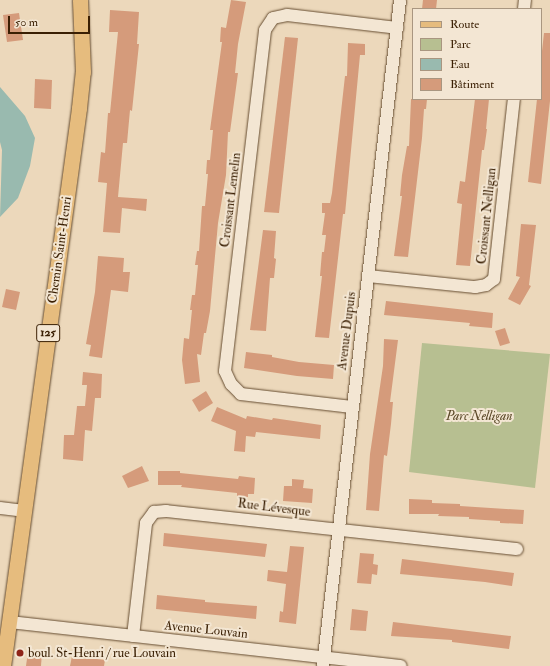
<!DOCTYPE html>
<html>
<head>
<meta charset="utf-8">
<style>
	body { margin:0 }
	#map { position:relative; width:550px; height:666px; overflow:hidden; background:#ecd8bb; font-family:"IM FELL Double Pica",serif }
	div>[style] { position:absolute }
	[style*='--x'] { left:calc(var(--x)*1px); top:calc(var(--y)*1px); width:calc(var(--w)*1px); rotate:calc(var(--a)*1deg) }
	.green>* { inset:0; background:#b7bf91 }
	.water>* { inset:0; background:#99baaf }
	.building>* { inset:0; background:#d59b7b }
	.roads { filter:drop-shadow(0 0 1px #664d31) drop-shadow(0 0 1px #664d31) }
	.minor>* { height:12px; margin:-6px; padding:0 6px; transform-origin:6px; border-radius:6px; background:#f3e6d3 }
	.major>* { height:15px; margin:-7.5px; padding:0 7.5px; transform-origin:7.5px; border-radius:7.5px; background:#e6bc7e }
	.dots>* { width:11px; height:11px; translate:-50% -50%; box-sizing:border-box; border:2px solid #f3e6d3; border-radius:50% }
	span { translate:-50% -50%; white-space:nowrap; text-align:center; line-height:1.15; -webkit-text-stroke:4px #f3e6d3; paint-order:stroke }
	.shield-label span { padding:1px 3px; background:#f3e6d3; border:1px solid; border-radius:3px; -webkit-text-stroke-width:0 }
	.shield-label { font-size:12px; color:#3a1f03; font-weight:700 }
	.street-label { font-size:13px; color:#3a1f03 }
	.park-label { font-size:13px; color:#594726; font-style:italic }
	.poi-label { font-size:13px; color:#3a1f03 }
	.left { translate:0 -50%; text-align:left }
	.legend { position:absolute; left:412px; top:8px; width:130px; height:92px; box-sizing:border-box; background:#f3e6d3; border:1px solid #a99680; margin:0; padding:5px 7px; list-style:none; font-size:12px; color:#3a1f03 }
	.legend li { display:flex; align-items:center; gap:8px; height:20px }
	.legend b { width:20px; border:1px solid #a99680 }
	.scale { position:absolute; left:8px; top:16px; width:82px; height:18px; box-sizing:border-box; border:2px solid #3a1f03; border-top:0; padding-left:5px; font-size:12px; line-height:14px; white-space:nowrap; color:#3a1f03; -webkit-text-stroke:3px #f3e6d3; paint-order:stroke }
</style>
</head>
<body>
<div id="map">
	<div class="green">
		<div style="clip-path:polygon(422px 343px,550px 354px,535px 488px,409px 472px)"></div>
	</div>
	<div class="water">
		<div style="clip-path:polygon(0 87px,25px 116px,35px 138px,30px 166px,18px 198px,0 217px,2px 150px,0 142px)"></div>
	</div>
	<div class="building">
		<div style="clip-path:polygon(231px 0,246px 2px,238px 44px,235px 73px,238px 73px,230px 132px,228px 132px,226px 175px,218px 223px,210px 311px,206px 333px,204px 333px,201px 355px,197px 354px,200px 382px,185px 384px,182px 360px,184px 338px,189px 339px,192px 310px,190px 310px,192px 295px,195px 295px,198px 265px,195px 265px,197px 251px,199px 251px,202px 206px,205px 206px,208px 174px,206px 174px,207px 160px,210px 160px,213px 130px,210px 130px,222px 42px,220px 42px,221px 27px,226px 28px)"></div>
		<div style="clip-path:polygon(423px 0,437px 0,436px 9px,422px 9px)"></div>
		<div style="clip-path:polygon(110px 10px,139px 12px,137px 44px,139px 44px,132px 111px,130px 110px,127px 143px,123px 143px,118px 197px,147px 199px,146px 211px,122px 208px,120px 233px,103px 232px,107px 183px,98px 182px,101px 152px,105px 153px,108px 113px,110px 113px,118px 32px,109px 32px)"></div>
		<div style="clip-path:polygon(19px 13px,23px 40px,7px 42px,3px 15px)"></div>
		<div style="clip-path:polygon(544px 33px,550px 33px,550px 101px,541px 184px,528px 182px,537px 99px,541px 99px,541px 60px)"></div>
		<div style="clip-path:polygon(285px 37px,298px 38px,279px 213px,264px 212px)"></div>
		<div style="clip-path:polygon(348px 43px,365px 44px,365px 55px,360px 55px,345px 214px,343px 214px,329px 338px,315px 337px,322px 276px,320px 276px,322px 252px,324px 252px,326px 235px,322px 235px,325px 213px,322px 213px,322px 203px,330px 203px,332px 193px,345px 76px,347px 76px)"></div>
		<div style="clip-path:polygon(35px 79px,52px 80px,51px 109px,34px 108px)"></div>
		<div style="clip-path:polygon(411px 99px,427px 99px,426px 109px,424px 109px,422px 138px,408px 257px,394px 256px,402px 196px,400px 196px,402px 175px,407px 146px,409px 146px)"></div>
		<div style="clip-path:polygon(475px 99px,489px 99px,486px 129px,487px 129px,484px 150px,482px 150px,470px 266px,456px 265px,462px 204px,457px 203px,460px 181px,465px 182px)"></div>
		<div style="clip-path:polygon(521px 224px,536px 225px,529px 285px,531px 286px,520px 305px,508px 299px,520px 277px,516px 276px)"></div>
		<div style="clip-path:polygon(263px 230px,276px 231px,274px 258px,276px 259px,274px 278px,270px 278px,266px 331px,250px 330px)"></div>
		<div style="clip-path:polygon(98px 256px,124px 258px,123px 272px,130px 272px,128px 292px,111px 290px,102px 358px,89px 356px,91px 345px,86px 344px,95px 292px)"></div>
		<div style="clip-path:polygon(6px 289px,20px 292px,16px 310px,2px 307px)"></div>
		<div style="clip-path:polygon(386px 301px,493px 313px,492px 328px,469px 326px,470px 323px,384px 315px)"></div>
		<div style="clip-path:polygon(505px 328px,510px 343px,500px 346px,495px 331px)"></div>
		<div style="clip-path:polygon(384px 339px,398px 340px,390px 402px,393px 402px,391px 424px,387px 456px,384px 455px,379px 511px,366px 510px,370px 454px,383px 366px)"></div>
		<div style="clip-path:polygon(246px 352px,272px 355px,272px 357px,299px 362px,334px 365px,333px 379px,297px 376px,244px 368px)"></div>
		<div style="clip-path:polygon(83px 372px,102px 374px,101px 398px,95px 398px,92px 431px,85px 430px,83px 461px,63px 459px,64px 435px,74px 435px,77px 406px,85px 406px,87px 385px,82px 385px)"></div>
		<div style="clip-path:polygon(206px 391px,213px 403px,199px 412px,192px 400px)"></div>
		<div style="clip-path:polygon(217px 407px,246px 419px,247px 416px,272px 420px,273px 418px,321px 425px,320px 439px,256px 432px,255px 437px,246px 436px,245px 452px,234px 451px,236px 431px,211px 421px)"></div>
		<div style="clip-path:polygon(142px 466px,149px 481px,128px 488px,122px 476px)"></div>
		<div style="clip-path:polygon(158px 471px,180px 471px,180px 473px,238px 479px,239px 476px,255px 478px,254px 494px,248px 494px,248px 497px,237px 496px,237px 493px,181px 487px,182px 485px,158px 485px)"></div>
		<div style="clip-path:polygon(292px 479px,304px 480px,303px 488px,313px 489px,312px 503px,283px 501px,284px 486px,292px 486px)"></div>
		<div style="clip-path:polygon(409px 499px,432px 500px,432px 503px,460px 504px,460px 506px,524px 510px,523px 524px,500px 523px,500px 521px,469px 519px,469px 517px,438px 516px,439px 514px,409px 514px)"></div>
		<div style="clip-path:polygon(164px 533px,267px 544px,265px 557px,163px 546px)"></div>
		<div style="clip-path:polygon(290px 546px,304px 547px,296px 624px,279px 622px,280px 611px,283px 612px,286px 584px,267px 581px,268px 570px,287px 572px)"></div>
		<div style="clip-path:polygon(360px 553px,374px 554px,373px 564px,378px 565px,377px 575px,372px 574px,371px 584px,357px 583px)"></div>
		<div style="clip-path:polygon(402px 559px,514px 573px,512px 586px,485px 582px,400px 574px)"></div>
		<div style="clip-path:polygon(157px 595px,205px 600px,205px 602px,257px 606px,256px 619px,156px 609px)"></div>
		<div style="clip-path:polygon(352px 609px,368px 611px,366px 631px,350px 630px)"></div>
		<div style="clip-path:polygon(393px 622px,511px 636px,509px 649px,452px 642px,452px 640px,391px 636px)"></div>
		<div style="clip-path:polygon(28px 651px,42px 652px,41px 666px,26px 666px)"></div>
		<div style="clip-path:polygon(72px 656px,105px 660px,104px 666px,70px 666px)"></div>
	</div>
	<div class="roads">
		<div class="minor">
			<div style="--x:524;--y:9;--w:9;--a:-84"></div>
			<div style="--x:368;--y:276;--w:108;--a:5.9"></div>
			<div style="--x:475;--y:287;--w:11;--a:-10"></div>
			<div style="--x:486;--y:285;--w:10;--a:-37"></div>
			<div style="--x:494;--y:279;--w:181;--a:-83.7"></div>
			<div style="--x:352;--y:407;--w:112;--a:-173.3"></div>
			<div style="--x:241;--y:394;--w:14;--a:-135"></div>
			<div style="--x:231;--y:384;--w:14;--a:-115"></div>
			<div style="--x:225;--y:371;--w:343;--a:-83.3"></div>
			<div style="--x:265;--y:30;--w:14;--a:-56"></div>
			<div style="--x:273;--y:18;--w:14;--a:-12"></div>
			<div style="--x:287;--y:15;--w:111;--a:6.7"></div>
			<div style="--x:0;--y:508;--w:24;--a:7"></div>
			<div style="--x:9;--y:622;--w:394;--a:6.4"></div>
			<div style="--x:133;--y:636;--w:114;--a:-83.4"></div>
			<div style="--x:146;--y:523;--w:14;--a:-54"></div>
			<div style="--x:154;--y:512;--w:12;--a:-5"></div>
			<div style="--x:166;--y:511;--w:353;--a:6.2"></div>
			<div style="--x:323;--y:666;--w:670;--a:-83.4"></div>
		</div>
		<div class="major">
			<div style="--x:3;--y:666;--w:563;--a:-82.24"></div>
			<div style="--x:79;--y:108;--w:36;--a:-84"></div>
			<div style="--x:83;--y:72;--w:72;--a:-92.4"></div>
		</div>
	</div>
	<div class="dots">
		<div style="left:20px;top:653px;background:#8f2418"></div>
	</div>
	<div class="shield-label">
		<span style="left:48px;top:333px">125</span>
	</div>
	<div class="street-label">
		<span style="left:231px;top:200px;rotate:-83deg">Croissant Lemelin</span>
		<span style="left:487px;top:216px;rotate:-84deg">Croissant Nelligan</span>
		<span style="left:60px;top:250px;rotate:-82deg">Chemin Saint-Henri</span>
		<span style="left:347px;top:331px;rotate:-83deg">Avenue Dupuis</span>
		<span style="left:274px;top:508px;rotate:7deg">Rue Lévesque</span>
		<span style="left:206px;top:630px;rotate:6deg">Avenue Louvain</span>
	</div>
	<div class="park-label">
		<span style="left:479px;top:416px">Parc Nelligan</span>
	</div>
	<div class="poi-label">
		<span class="left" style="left:28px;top:653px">boul. St-Henri / rue Louvain</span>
	</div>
	<ul class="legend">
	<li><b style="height:5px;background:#e6bc7e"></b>Route</li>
	<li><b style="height:11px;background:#b7bf91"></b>Parc</li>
	<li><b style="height:11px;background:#99baaf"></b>Eau</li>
	<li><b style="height:11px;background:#d59b7b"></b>Bâtiment</li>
	</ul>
	<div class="scale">50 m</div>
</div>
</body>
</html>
